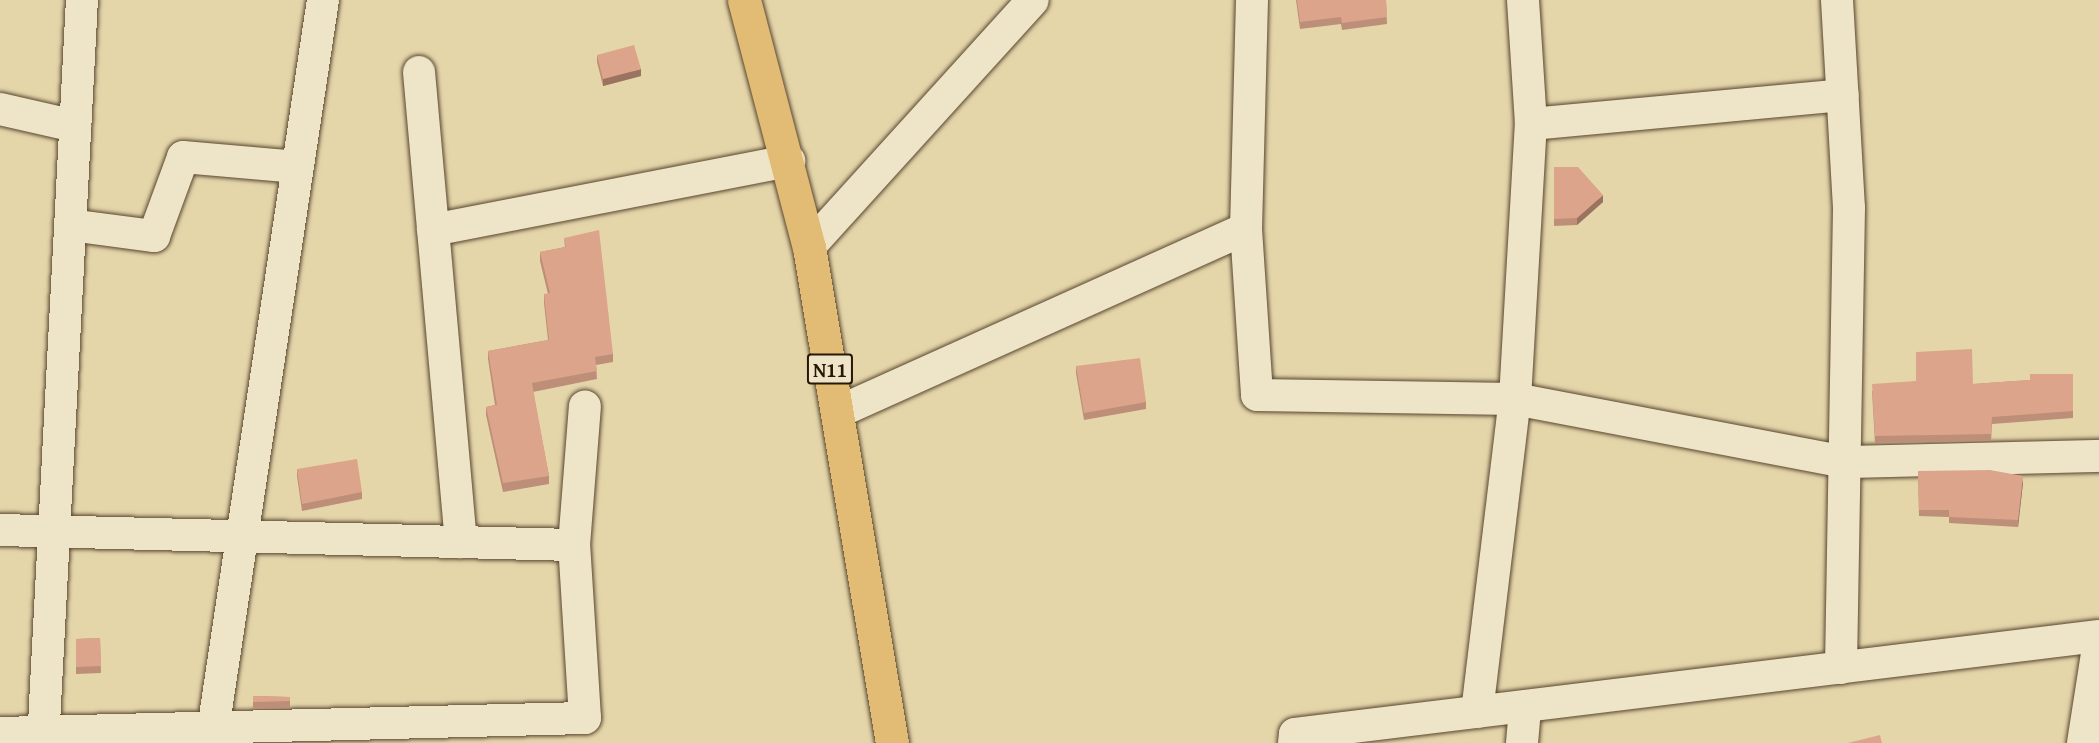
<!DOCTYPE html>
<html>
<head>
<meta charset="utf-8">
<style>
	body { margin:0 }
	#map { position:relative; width:2099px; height:743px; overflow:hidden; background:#e5d6aa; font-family:"Gentium Book Plus",serif }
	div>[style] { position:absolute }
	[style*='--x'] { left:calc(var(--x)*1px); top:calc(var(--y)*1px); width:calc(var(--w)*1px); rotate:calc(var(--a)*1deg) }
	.roads { filter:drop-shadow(0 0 2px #58462e) drop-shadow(0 0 2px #58462e) }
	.minor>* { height:32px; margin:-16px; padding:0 16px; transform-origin:16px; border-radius:16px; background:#eee4c8 }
	.primary>* { height:33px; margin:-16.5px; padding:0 16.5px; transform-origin:16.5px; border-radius:16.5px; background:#e2bb75 }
	.wall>* { inset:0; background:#bd8e78 }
	.shaded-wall>* { inset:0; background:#9a7461 }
	.building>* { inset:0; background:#dca58b }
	span { translate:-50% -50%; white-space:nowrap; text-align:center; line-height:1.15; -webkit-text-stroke:4.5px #eee4c8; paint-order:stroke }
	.shield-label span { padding:2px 4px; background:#eee4c8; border:2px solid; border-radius:4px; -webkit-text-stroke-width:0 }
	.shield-label { font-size:20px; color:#291605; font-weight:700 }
</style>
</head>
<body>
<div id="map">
	<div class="roads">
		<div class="minor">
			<div style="--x:1252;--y:0;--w:229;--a:91.5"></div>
			<div style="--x:1246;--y:229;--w:166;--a:86.2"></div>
			<div style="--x:1257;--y:395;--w:258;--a:0.9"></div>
			<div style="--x:1515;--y:399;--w:336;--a:10.8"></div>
			<div style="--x:1845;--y:462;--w:254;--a:-1.4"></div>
			<div style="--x:1837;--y:0;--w:208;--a:86.7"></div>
			<div style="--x:1849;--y:208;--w:460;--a:91"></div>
			<div style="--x:419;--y:72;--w:472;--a:84.9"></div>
			<div style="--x:0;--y:109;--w:77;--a:12.8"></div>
			<div style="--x:1531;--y:124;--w:313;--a:-5.3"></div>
			<div style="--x:70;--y:225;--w:85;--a:7.5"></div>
			<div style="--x:154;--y:236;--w:84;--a:-69.8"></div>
			<div style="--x:183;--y:157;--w:115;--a:5"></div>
			<div style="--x:433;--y:230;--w:363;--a:-11"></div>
			<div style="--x:809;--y:247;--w:333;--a:-47.8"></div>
			<div style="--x:838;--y:412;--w:447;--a:-24.2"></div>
			<div style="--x:0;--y:530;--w:574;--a:1.5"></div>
			<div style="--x:1477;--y:712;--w:315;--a:-83.1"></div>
			<div style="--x:1515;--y:399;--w:275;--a:-86.7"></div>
			<div style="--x:1531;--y:124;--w:124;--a:-93.7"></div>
			<div style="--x:0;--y:733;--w:585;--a:-1.47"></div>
			<div style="--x:585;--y:718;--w:173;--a:-93.6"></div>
			<div style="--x:574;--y:545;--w:139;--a:-85.5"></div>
			<div style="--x:43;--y:743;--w:744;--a:-87"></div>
			<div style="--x:211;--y:743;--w:751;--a:-81.43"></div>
			<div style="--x:1294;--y:743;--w:9;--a:-84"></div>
			<div style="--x:1295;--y:734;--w:810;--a:-6.95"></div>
			<div style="--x:1522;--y:743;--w:37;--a:-85"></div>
			<div style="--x:2083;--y:743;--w:103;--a:-81.1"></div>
		</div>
		<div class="primary">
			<div style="--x:744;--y:0;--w:255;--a:75.3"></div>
			<div style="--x:809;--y:247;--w:503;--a:80.5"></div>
		</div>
	</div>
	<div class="wall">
		<div style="clip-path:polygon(1296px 0,1386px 0,1387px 24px,1342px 30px,1341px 24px,1300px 29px)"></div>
		<div style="clip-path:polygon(597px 55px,641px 76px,603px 86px,597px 62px)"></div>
		<div style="clip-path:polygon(1554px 167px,1603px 202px,1577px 225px,1554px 226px)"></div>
		<div style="clip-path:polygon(564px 238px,613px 354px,613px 362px,596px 365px,597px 379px,533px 392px,549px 476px,549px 484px,503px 492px,486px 415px,486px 407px,495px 405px,488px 359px,488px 351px,548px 340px,544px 303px,544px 294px,548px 294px,540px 261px,540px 252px,565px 247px)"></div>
		<div style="clip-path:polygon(1076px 366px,1146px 402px,1146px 409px,1084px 420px,1076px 373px)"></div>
		<div style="clip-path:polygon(2073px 374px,2073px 418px,1992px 424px,1991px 441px,1875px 443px,1872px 391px,1916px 381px,1973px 384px,2030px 380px)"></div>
		<div style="clip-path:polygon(297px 469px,362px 492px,362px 499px,302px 511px,297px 476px)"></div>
		<div style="clip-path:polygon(1918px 471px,2023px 483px,2018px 527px,1949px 523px,1949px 517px,1919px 516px)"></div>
		<div style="clip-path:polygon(100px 638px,101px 673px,76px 674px,76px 639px)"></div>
		<div style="clip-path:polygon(253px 696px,290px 697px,290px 708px,253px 709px)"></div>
	</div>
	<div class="shaded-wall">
		<div style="clip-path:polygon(641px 69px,641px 76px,603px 86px,603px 79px)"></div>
		<div style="clip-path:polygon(1603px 195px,1603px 202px,1577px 225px,1577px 218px)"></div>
		<div style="clip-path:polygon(2023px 476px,2023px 483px,2018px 527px,2018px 520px)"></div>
	</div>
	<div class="building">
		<div style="clip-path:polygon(1297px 0,1386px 0,1387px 17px,1342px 23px,1341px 17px,1300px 22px)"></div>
		<div style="clip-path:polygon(634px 45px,641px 69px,603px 79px,597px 55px)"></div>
		<div style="clip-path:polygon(1554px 167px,1578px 167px,1603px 195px,1577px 218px,1554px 219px)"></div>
		<div style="clip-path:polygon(599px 230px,613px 354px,595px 357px,597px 371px,532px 383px,549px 476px,503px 483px,486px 407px,497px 405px,488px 351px,549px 340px,544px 294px,550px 293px,540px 252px,566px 247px,564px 238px)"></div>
		<div style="clip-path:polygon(1972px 349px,1973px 384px,2030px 380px,2030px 374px,2073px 374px,2073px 411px,1992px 417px,1991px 434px,1875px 436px,1872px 384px,1916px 381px,1916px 352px)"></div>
		<div style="clip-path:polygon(1140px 358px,1146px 402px,1084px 413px,1076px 366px)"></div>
		<div style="clip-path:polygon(357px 459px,362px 492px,302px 504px,297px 469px)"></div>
		<div style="clip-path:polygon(1990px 470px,2023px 476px,2018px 520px,1949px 517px,1949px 510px,1919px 510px,1918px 471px)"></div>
		<div style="clip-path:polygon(100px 638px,101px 666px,76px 667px,76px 639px)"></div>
		<div style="clip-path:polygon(253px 696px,290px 697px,290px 701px,253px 702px)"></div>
		<div style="clip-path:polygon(1880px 735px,1882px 743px,1848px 743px)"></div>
	</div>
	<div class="shield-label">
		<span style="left:830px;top:369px">N11</span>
	</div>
</div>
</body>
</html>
